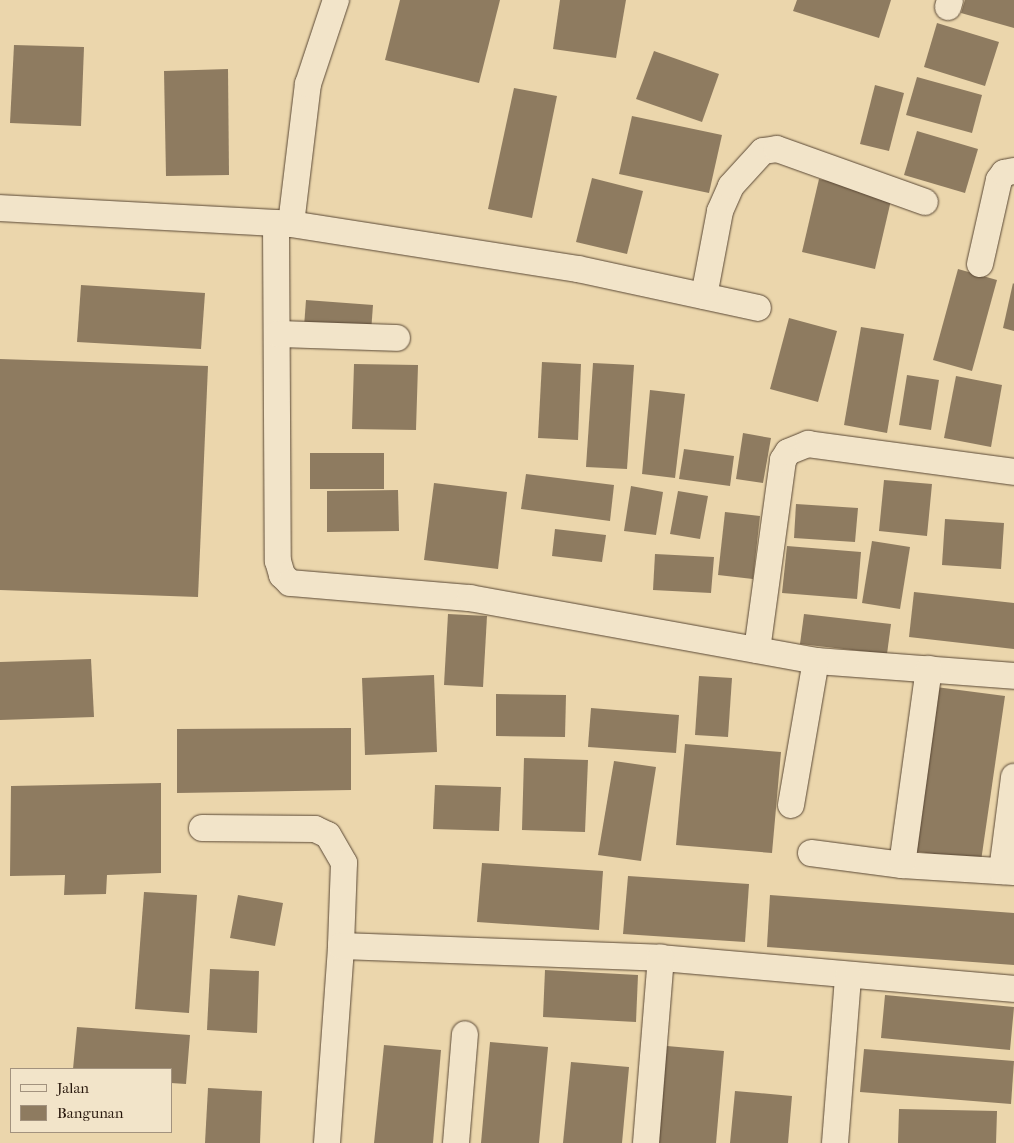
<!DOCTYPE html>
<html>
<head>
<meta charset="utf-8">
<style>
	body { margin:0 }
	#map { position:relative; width:1014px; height:1143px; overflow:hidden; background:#ebd6ac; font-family:"IM FELL French Canon",serif }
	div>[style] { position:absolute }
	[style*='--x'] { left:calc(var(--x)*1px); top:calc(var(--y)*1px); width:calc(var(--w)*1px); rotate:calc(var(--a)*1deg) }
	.building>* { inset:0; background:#8e7b60 }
	.roads { filter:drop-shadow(0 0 1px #5a4835) drop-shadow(0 0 1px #5a4835) }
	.minor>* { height:26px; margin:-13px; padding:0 13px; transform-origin:13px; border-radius:13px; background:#f2e4c9 }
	span { translate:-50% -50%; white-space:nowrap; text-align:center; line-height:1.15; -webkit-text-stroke:5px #f2e4c9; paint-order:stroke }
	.legend { position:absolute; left:10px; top:1068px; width:162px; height:65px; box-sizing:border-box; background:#f2e4c9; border:1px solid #a2927e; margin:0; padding:6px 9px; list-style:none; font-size:15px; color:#29180d }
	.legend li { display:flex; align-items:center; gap:10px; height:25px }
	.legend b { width:25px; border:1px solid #a2927e }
</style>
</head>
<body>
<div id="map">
	<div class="building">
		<div style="clip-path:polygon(400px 0,500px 0,479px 83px,385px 60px)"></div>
		<div style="clip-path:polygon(560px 0,626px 0,616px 58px,553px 49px)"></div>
		<div style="clip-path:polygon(797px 0,891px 0,879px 38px,793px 11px)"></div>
		<div style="clip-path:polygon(965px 0,1014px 0,1014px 28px,961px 13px)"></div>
		<div style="clip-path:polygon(937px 23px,999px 42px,985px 86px,924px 67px)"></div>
		<div style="clip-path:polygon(14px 45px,84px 47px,81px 126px,10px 123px)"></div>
		<div style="clip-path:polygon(654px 51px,719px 74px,702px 122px,636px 99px)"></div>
		<div style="clip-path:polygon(228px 69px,229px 175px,166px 176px,164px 71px)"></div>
		<div style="clip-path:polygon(917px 77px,982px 95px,972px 133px,906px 115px)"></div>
		<div style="clip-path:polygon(875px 85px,904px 93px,889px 151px,860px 144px)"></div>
		<div style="clip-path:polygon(514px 88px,557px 96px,532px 218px,488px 209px)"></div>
		<div style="clip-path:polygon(632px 116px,722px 135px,709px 193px,619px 174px)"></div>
		<div style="clip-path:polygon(917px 131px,978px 149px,965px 193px,904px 175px)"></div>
		<div style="clip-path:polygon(592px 178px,643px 191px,627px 254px,576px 242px)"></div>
		<div style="clip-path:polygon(819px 179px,892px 196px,875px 269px,802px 252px)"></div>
		<div style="clip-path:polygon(958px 269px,997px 280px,972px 371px,933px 360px)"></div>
		<div style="clip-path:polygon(1013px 283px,1014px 284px,1014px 331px,1003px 328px)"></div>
		<div style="clip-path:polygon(81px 285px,205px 293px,201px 349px,77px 342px)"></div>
		<div style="clip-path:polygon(306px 300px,373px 305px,371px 332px,304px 327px)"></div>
		<div style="clip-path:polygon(789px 318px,837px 331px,818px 402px,770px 389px)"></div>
		<div style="clip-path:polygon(861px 327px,904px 334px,887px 433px,844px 425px)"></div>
		<div style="clip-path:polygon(0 359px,208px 366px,198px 597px,0 590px)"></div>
		<div style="clip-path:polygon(542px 362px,581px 364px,578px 440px,538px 438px)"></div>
		<div style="clip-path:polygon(593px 363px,634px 365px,627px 469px,586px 467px)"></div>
		<div style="clip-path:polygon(354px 364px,418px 365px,416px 430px,352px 429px)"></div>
		<div style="clip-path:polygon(907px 375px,939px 380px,931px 430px,899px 425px)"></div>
		<div style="clip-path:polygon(956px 376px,1002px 385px,991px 447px,944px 438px)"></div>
		<div style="clip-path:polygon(650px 390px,685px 394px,675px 478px,642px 474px)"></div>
		<div style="clip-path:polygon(743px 433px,771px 438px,763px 483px,736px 479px)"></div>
		<div style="clip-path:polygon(684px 449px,734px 456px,730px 486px,679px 479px)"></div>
		<div style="clip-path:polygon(310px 453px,384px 453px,384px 489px,310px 489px)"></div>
		<div style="clip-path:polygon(526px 474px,614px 485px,610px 521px,521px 509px)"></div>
		<div style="clip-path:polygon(884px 480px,932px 484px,927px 536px,879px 531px)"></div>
		<div style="clip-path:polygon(434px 483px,507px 492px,498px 569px,424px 560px)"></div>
		<div style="clip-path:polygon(631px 486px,663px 492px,656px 535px,624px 531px)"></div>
		<div style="clip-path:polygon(398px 490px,399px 531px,327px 532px,327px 491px)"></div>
		<div style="clip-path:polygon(678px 491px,708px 496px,700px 539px,670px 534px)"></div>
		<div style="clip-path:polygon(796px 504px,858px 508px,855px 542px,794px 538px)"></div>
		<div style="clip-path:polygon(725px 512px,760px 516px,753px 579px,718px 575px)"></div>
		<div style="clip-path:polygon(945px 519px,1004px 523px,1001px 569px,942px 565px)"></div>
		<div style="clip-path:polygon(555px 529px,606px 535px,602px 562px,552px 556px)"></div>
		<div style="clip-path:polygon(872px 541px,910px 547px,900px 609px,862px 603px)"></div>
		<div style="clip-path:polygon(787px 546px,861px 552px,857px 599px,782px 593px)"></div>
		<div style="clip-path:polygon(655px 554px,714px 557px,711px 593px,653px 590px)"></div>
		<div style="clip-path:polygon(914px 592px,1014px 603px,1014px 649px,909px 637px)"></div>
		<div style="clip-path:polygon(448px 614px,487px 616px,483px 687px,444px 685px)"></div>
		<div style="clip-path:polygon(804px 614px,891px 624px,887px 654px,800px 644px)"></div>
		<div style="clip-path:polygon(91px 659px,94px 717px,0 720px,0 662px)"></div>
		<div style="clip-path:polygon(434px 675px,437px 752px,365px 755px,362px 678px)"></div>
		<div style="clip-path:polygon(699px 676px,732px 678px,728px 737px,695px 735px)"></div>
		<div style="clip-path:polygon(936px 687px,1005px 696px,981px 861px,913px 851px)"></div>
		<div style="clip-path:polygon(496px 694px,566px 695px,565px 737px,496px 736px)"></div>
		<div style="clip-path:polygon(591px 708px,679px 715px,676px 753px,588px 747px)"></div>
		<div style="clip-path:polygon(351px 728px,351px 790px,177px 793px,177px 729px)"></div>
		<div style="clip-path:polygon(685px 744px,781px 752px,772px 853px,676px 845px)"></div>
		<div style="clip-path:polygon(524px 758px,588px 760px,585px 832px,522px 830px)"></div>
		<div style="clip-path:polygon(614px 761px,656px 767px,641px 861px,598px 855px)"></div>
		<div style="clip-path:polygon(161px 783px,161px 873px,107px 875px,106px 894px,64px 895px,65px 875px,10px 876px,11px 786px)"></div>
		<div style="clip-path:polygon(435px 785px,501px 787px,499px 831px,433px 829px)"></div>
		<div style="clip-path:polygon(482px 863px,603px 871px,599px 930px,477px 922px)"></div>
		<div style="clip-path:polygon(628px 876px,749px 884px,745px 942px,623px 934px)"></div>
		<div style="clip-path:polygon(144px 892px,197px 895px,189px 1013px,135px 1009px)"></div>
		<div style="clip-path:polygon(238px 895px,283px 903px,275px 946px,230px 938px)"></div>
		<div style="clip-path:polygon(770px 895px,1014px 913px,1014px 965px,767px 947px)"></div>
		<div style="clip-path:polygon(210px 969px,259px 971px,257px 1033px,207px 1030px)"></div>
		<div style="clip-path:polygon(545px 970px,638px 975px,636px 1022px,543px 1017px)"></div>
		<div style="clip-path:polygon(885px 995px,1014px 1007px,1010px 1050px,881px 1038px)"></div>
		<div style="clip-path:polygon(77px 1027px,190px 1035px,186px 1084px,171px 1083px,171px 1069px,73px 1069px)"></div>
		<div style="clip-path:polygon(490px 1042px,548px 1047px,539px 1143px,481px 1143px)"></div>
		<div style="clip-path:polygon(384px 1045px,441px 1050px,433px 1143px,374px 1143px)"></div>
		<div style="clip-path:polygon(667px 1046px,724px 1051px,716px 1143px,657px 1143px)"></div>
		<div style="clip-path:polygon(864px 1049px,1014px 1061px,1011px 1104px,860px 1092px)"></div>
		<div style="clip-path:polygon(571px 1062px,629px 1067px,622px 1143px,563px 1143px)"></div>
		<div style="clip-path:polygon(208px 1088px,262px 1091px,260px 1143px,205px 1143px)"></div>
		<div style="clip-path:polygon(735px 1091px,792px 1096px,788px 1143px,730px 1143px)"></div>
		<div style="clip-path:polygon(899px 1109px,997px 1111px,996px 1143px,898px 1143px)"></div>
	</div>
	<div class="roads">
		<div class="minor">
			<div style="--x:948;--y:7;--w:7;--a:-74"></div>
			<div style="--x:0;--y:208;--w:291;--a:3.1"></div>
			<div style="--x:291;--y:224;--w:291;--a:8.9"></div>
			<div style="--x:578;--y:269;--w:184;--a:12.2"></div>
			<div style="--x:276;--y:223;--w:338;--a:89.7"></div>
			<div style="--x:278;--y:561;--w:15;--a:74"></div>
			<div style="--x:282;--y:575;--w:11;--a:45"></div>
			<div style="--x:290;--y:583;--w:181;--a:4.8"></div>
			<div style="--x:470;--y:598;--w:352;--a:10.3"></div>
			<div style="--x:816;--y:661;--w:199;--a:4.3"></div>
			<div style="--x:291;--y:224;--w:141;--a:-83.1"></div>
			<div style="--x:308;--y:84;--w:89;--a:-71.6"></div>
			<div style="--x:980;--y:264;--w:86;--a:-77.3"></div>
			<div style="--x:999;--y:180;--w:9;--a:-54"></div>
			<div style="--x:1004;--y:173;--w:10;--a:-11"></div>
			<div style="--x:704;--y:296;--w:86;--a:-79.3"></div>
			<div style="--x:720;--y:211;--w:27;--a:-66"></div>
			<div style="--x:731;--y:186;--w:47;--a:-47.6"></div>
			<div style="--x:763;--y:151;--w:14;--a:-8"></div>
			<div style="--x:777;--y:149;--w:157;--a:19.7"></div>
			<div style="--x:278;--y:334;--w:119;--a:1.9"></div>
			<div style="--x:757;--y:650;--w:192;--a:-82.2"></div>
			<div style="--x:783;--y:460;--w:9;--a:-58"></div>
			<div style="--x:788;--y:452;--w:22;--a:-22"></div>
			<div style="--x:808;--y:444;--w:208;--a:7.7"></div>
			<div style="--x:791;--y:805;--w:146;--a:-80.2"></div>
			<div style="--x:202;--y:828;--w:113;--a:0.5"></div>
			<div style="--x:315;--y:829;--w:14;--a:25"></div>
			<div style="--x:328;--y:835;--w:32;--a:60"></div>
			<div style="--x:344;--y:863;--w:83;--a:92.1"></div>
			<div style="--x:811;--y:853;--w:92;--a:7.5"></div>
			<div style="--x:902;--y:865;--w:112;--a:3.6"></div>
			<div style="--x:902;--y:865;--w:198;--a:-82.2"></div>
			<div style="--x:1002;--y:871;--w:95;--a:-82.7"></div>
			<div style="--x:327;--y:1143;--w:197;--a:-85.9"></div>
			<div style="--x:341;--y:946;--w:320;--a:2.1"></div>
			<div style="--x:661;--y:958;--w:354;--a:5"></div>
			<div style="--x:456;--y:1143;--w:109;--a:-85.3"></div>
			<div style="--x:646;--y:1143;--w:186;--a:-85.4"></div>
			<div style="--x:835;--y:1143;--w:168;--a:-85.5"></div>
		</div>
	</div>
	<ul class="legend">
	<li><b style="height:6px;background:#f2e4c9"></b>Jalan</li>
	<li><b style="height:14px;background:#8e7b60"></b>Bangunan</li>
	</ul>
</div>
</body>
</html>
